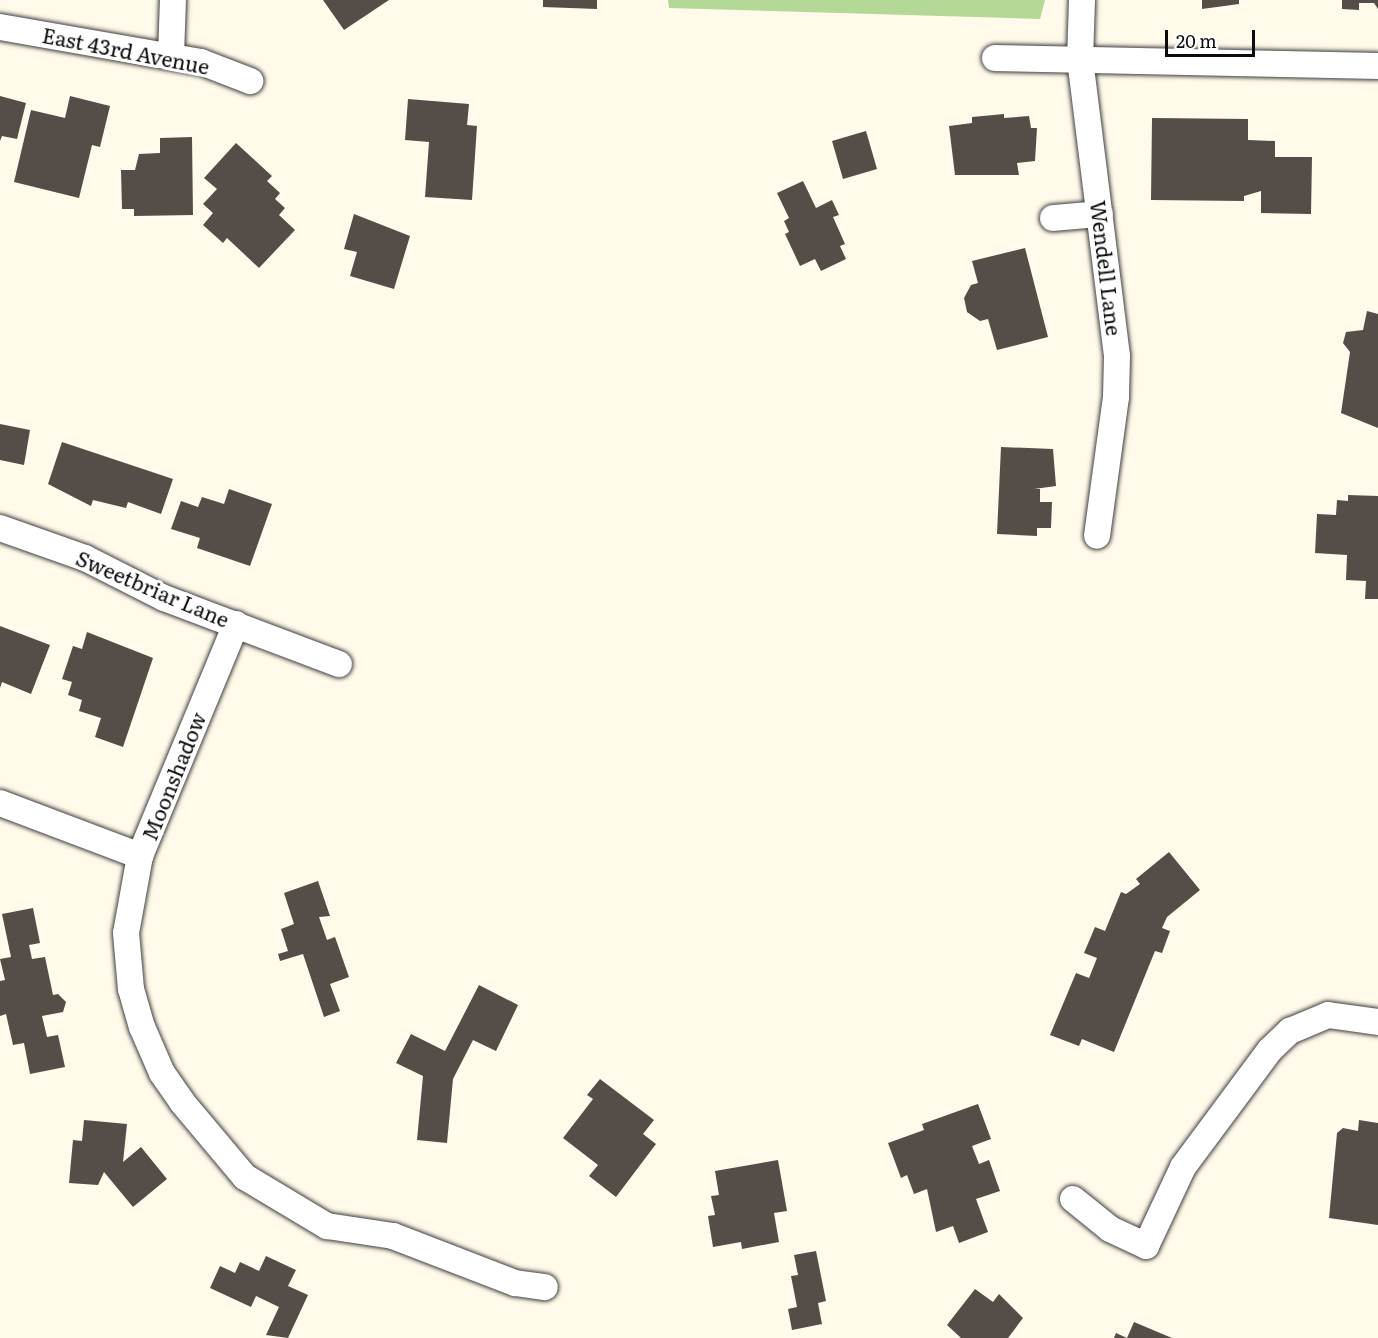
<!DOCTYPE html>
<html>
<head>
<meta charset="utf-8">
<style>
	body { margin:0 }
	#map { position:relative; width:1378px; height:1338px; overflow:hidden; background:#fffaea; font-family:Literata,serif }
	div>[style] { position:absolute }
	[style*='--x'] { left:calc(var(--x)*1px); top:calc(var(--y)*1px); width:calc(var(--w)*1px); rotate:calc(var(--a)*1deg) }
	.forest>* { inset:0; background:#b4d895 }
	.building>* { inset:0; background:#544d48 }
	.roads { filter:drop-shadow(0 0 2px #3f3f3f) drop-shadow(0 0 2px #3f3f3f) }
	.minor>* { height:26px; margin:-13px; padding:0 13px; transform-origin:13px; border-radius:13px; background:#fff }
	span { translate:-50% -50%; white-space:nowrap; text-align:center; line-height:1.15; -webkit-text-stroke:6px #fff; paint-order:stroke }
	.street-label { font-size:21px; color:#0c0c0c }
	.scale { position:absolute; left:1165px; top:30px; width:90px; height:27px; box-sizing:border-box; border:3px solid #0c0c0c; border-top:0; padding-left:8px; font-size:18px; line-height:21px; white-space:nowrap; color:#0c0c0c; -webkit-text-stroke:4px #fff; paint-order:stroke }
</style>
</head>
<body>
<div id="map">
	<div class="forest">
		<div style="clip-path:polygon(668px 0,1045px 0,1040px 19px,669px 8px)"></div>
	</div>
	<div class="building">
		<div style="clip-path:polygon(323px 0,389px 0,344px 30px)"></div>
		<div style="clip-path:polygon(543px 0,597px 0,597px 9px,543px 7px)"></div>
		<div style="clip-path:polygon(1202px 0,1239px 0,1239px 4px,1202px 9px)"></div>
		<div style="clip-path:polygon(1342px 0,1378px 0,1378px 9px,1374px 3px,1359px 3px,1359px 10px,1342px 9px)"></div>
		<div style="clip-path:polygon(0 96px,26px 103px,17px 139px,2px 136px,0 141px)"></div>
		<div style="clip-path:polygon(70px 96px,110px 106px,100px 147px,92px 145px,79px 198px,14px 182px,31px 110px,65px 118px)"></div>
		<div style="clip-path:polygon(408px 99px,469px 104px,467px 125px,477px 126px,472px 200px,425px 197px,429px 142px,405px 140px)"></div>
		<div style="clip-path:polygon(1004px 114px,1004px 118px,1029px 116px,1031px 128px,1037px 128px,1035px 161px,1017px 163px,1019px 175px,955px 175px,949px 126px,972px 123px,972px 117px)"></div>
		<div style="clip-path:polygon(1152px 118px,1248px 119px,1248px 140px,1275px 141px,1275px 157px,1312px 157px,1311px 214px,1261px 213px,1261px 191px,1244px 196px,1244px 201px,1151px 200px)"></div>
		<div style="clip-path:polygon(866px 131px,877px 169px,843px 179px,832px 141px)"></div>
		<div style="clip-path:polygon(192px 137px,193px 215px,134px 216px,134px 209px,122px 209px,121px 170px,135px 170px,139px 154px,160px 153px,160px 138px)"></div>
		<div style="clip-path:polygon(236px 143px,272px 176px,267px 181px,280px 193px,275px 199px,285px 208px,279px 215px,295px 230px,259px 268px,227px 238px,223px 243px,203px 225px,213px 213px,203px 204px,217px 189px,204px 178px)"></div>
		<div style="clip-path:polygon(803px 181px,816px 208px,832px 200px,839px 215px,833px 217px,845px 244px,840px 246px,846px 259px,821px 271px,815px 259px,800px 266px,785px 234px,789px 232px,784px 221px,789px 218px,777px 193px)"></div>
		<div style="clip-path:polygon(354px 214px,410px 236px,394px 289px,350px 276px,357px 252px,344px 249px)"></div>
		<div style="clip-path:polygon(1025px 248px,1048px 337px,997px 350px,988px 319px,980px 321px,967px 312px,964px 298px,971px 285px,978px 283px,972px 261px)"></div>
		<div style="clip-path:polygon(1367px 311px,1378px 314px,1378px 428px,1341px 413px,1350px 352px,1343px 343px,1346px 332px,1363px 330px)"></div>
		<div style="clip-path:polygon(0 424px,30px 430px,24px 465px,0 460px)"></div>
		<div style="clip-path:polygon(62px 442px,173px 479px,161px 514px,128px 502px,126px 508px,93px 500px,91px 506px,48px 484px)"></div>
		<div style="clip-path:polygon(1001px 447px,1053px 449px,1056px 486px,1034px 489px,1040px 489px,1040px 502px,1052px 502px,1051px 528px,1037px 528px,1037px 536px,997px 534px)"></div>
		<div style="clip-path:polygon(229px 489px,272px 504px,250px 566px,197px 548px,200px 538px,171px 529px,181px 501px,198px 507px,202px 497px,224px 504px)"></div>
		<div style="clip-path:polygon(1348px 495px,1378px 496px,1378px 599px,1365px 599px,1366px 581px,1346px 580px,1347px 555px,1315px 553px,1317px 514px,1336px 515px,1337px 500px,1348px 501px)"></div>
		<div style="clip-path:polygon(0 626px,50px 645px,31px 694px,2px 682px,0 688px)"></div>
		<div style="clip-path:polygon(87px 632px,153px 658px,123px 747px,95px 737px,101px 718px,79px 711px,82px 700px,68px 695px,72px 682px,62px 679px,73px 646px,82px 649px)"></div>
		<div style="clip-path:polygon(1169px 852px,1200px 890px,1167px 917px,1162px 928px,1170px 931px,1162px 953px,1155px 951px,1114px 1052px,1082px 1039px,1079px 1046px,1050px 1035px,1076px 973px,1089px 978px,1097px 958px,1084px 953px,1095px 927px,1105px 931px,1121px 892px,1126px 894px,1140px 884px,1136px 879px)"></div>
		<div style="clip-path:polygon(318px 881px,330px 916px,319px 917px,327px 940px,335px 937px,349px 977px,330px 984px,340px 1011px,324px 1017px,303px 954px,280px 961px,278px 954px,288px 951px,281px 929px,294px 924px,284px 893px)"></div>
		<div style="clip-path:polygon(33px 908px,40px 943px,29px 945px,32px 959px,45px 957px,53px 995px,58px 994px,66px 1002px,63px 1012px,42px 1016px,47px 1037px,58px 1035px,65px 1067px,30px 1074px,24px 1043px,13px 1045px,6px 1014px,0 1016px,0 981px,5px 980px,0 959px,11px 957px,2px 914px)"></div>
		<div style="clip-path:polygon(479px 985px,518px 1005px,496px 1051px,473px 1040px,453px 1079px,447px 1143px,417px 1140px,423px 1076px,396px 1063px,411px 1034px,445px 1051px)"></div>
		<div style="clip-path:polygon(600px 1079px,654px 1120px,643px 1134px,656px 1144px,616px 1197px,589px 1176px,598px 1165px,563px 1138px,593px 1099px,587px 1095px)"></div>
		<div style="clip-path:polygon(978px 1104px,991px 1139px,972px 1146px,979px 1164px,989px 1160px,1000px 1191px,976px 1199px,988px 1232px,959px 1243px,953px 1226px,936px 1232px,927px 1189px,914px 1194px,907px 1175px,901px 1178px,888px 1143px,924px 1130px,922px 1124px)"></div>
		<div style="clip-path:polygon(84px 1120px,127px 1124px,123px 1162px,141px 1147px,167px 1179px,133px 1207px,104px 1172px,98px 1185px,69px 1183px,73px 1140px,82px 1141px)"></div>
		<div style="clip-path:polygon(1359px 1120px,1378px 1123px,1378px 1225px,1329px 1218px,1337px 1133px,1343px 1128px,1358px 1131px)"></div>
		<div style="clip-path:polygon(778px 1160px,787px 1211px,774px 1213px,779px 1242px,742px 1249px,741px 1242px,713px 1247px,708px 1216px,715px 1215px,711px 1196px,719px 1195px,715px 1171px)"></div>
		<div style="clip-path:polygon(816px 1251px,826px 1301px,818px 1303px,822px 1324px,792px 1330px,788px 1309px,797px 1307px,791px 1276px,798px 1275px,794px 1255px)"></div>
		<div style="clip-path:polygon(266px 1256px,296px 1270px,288px 1286px,308px 1295px,288px 1338px,266px 1335px,279px 1307px,256px 1296px,251px 1307px,210px 1288px,220px 1266px,235px 1273px,240px 1262px,259px 1271px)"></div>
		<div style="clip-path:polygon(975px 1289px,993px 1302px,999px 1294px,1023px 1318px,1008px 1338px,961px 1338px,947px 1325px)"></div>
		<div style="clip-path:polygon(1134px 1322px,1172px 1338px,1114px 1338px,1116px 1333px,1127px 1338px)"></div>
	</div>
	<div class="roads">
		<div class="minor">
			<div style="--x:1082;--y:0;--w:59;--a:91.9"></div>
			<div style="--x:1080;--y:59;--w:299;--a:82.9"></div>
			<div style="--x:1117;--y:356;--w:41;--a:91.4"></div>
			<div style="--x:1116;--y:397;--w:140;--a:97.8"></div>
			<div style="--x:0;--y:27;--w:204;--a:9.9"></div>
			<div style="--x:201;--y:62;--w:53;--a:21.2"></div>
			<div style="--x:171;--y:56;--w:56;--a:-88"></div>
			<div style="--x:995;--y:58;--w:383;--a:1.2"></div>
			<div style="--x:1053;--y:218;--w:47;--a:-4.9"></div>
			<div style="--x:0;--y:528;--w:90;--a:19.4"></div>
			<div style="--x:85;--y:558;--w:89;--a:26.9"></div>
			<div style="--x:164;--y:598;--w:187;--a:20.7"></div>
			<div style="--x:0;--y:803;--w:150;--a:20.7"></div>
			<div style="--x:140;--y:856;--w:251;--a:-67.5"></div>
			<div style="--x:140;--y:856;--w:78;--a:100.3"></div>
			<div style="--x:126;--y:933;--w:56;--a:84.9"></div>
			<div style="--x:131;--y:989;--w:40;--a:74"></div>
			<div style="--x:142;--y:1027;--w:50;--a:66.5"></div>
			<div style="--x:162;--y:1073;--w:35;--a:55"></div>
			<div style="--x:182;--y:1102;--w:98;--a:50"></div>
			<div style="--x:245;--y:1177;--w:96;--a:30.9"></div>
			<div style="--x:327;--y:1226;--w:67;--a:8.6"></div>
			<div style="--x:393;--y:1236;--w:131;--a:21.1"></div>
			<div style="--x:515;--y:1283;--w:30;--a:8"></div>
			<div style="--x:1073;--y:1199;--w:48;--a:39"></div>
			<div style="--x:1110;--y:1229;--w:40;--a:25"></div>
			<div style="--x:1146;--y:1246;--w:87;--a:-64.9"></div>
			<div style="--x:1183;--y:1167;--w:146;--a:-53.4"></div>
			<div style="--x:1270;--y:1050;--w:28;--a:-44"></div>
			<div style="--x:1290;--y:1031;--w:41;--a:-22.8"></div>
			<div style="--x:1328;--y:1015;--w:50;--a:8"></div>
		</div>
	</div>
	<div class="street-label">
		<span style="left:126px;top:50px;rotate:11deg">East 43rd Avenue</span>
		<span style="left:1107px;top:268px;rotate:83deg">Wendell Lane</span>
		<span style="left:153px;top:588px;rotate:23deg">Sweetbriar Lane</span>
		<span style="left:173px;top:776px;rotate:-68deg">Moonshadow</span>
	</div>
	<div class="scale">20 m</div>
</div>
</body>
</html>
